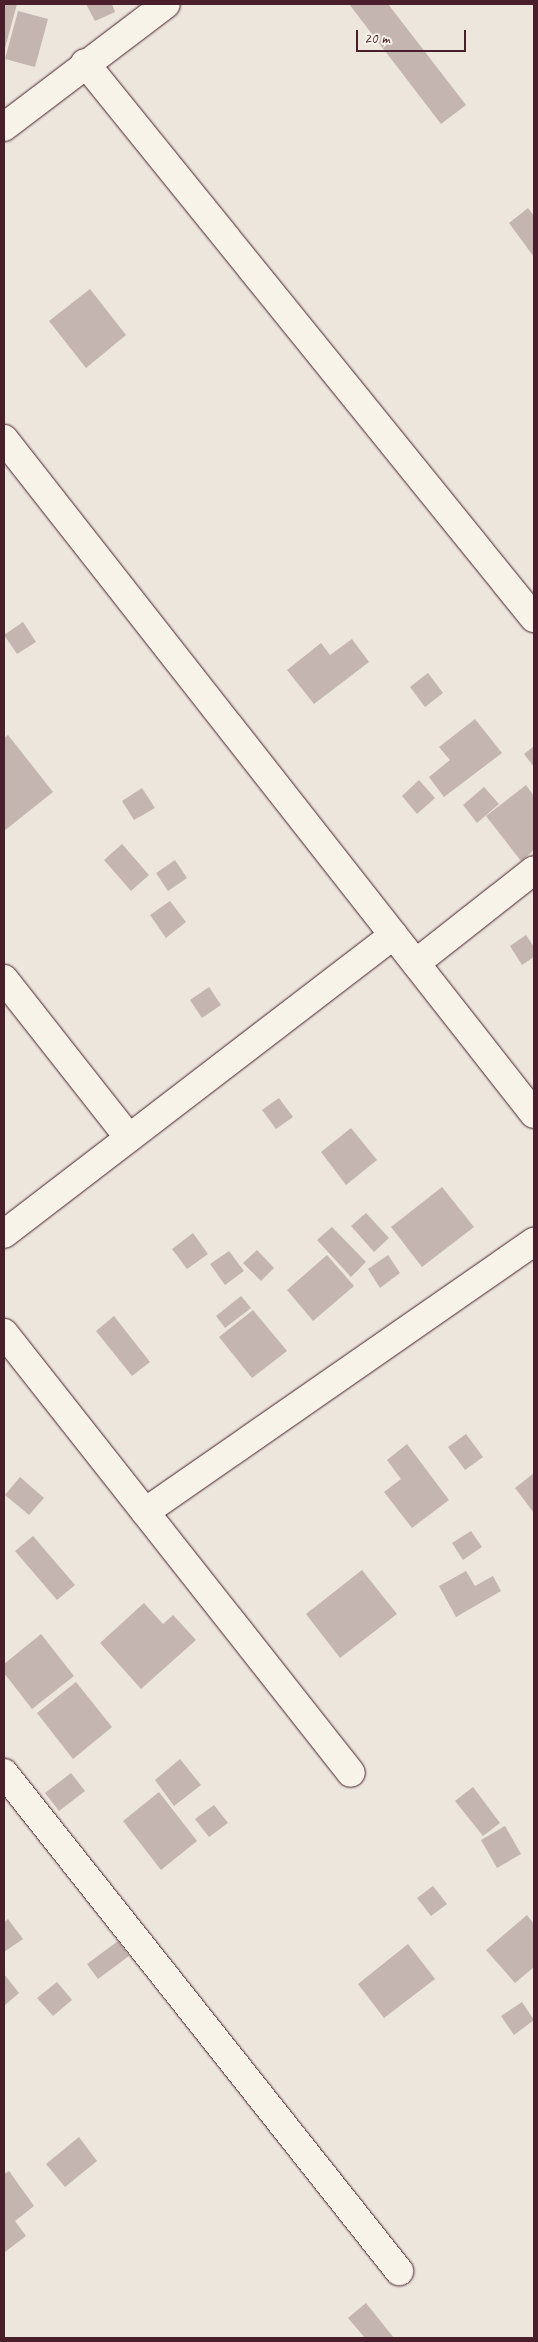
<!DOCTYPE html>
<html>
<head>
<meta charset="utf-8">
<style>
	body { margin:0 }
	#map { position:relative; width:538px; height:2342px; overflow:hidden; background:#ece6dd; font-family:Caveat,sans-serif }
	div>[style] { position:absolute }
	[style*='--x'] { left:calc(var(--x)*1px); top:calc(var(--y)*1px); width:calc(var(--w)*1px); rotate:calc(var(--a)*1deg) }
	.building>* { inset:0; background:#c4b5b0 }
	.roads { filter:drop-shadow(0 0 1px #4a1f2b) drop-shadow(0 0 1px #4a1f2b) }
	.minor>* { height:28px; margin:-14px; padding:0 14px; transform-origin:14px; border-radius:14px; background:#f7f3e8 }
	span { translate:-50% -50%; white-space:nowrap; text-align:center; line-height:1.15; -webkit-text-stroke:5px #f7f3e8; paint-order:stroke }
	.frame { position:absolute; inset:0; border:5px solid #4a1f2b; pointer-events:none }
	.scale { position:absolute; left:356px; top:30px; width:110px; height:22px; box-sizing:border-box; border:2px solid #4a1f2b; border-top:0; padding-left:6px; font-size:15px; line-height:18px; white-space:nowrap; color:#4a1f2b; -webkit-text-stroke:4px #f7f3e8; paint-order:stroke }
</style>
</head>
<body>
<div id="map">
	<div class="building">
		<div style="clip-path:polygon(4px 4px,17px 4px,4px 52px)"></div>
		<div style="clip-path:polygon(86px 4px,112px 4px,115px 12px,95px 21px)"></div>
		<div style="clip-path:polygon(349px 4px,388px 4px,466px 105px,441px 124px)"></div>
		<div style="clip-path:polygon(18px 11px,48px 19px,35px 67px,5px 59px)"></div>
		<div style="clip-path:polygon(528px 208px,534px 216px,534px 257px,509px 223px)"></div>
		<div style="clip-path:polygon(90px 289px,126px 335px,86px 368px,49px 321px)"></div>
		<div style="clip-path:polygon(23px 622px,36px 642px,17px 654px,4px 635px)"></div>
		<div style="clip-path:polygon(352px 639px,369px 662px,314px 704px,287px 670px,321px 643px,330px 655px)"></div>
		<div style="clip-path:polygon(428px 673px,443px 693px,425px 707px,410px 687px)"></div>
		<div style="clip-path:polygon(475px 719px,502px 753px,444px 797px,429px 777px,450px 760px,439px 747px)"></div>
		<div style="clip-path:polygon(8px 735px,53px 792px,4px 831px,4px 738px)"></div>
		<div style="clip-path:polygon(534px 746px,534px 767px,524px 754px)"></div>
		<div style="clip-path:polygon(419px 780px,435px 798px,417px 814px,402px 796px)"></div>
		<div style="clip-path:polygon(526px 785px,534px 796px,534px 850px,521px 861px,486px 816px)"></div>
		<div style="clip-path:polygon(484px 787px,499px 804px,477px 823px,463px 805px)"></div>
		<div style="clip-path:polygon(142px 788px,155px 808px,134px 820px,122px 801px)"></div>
		<div style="clip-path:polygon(122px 844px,149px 875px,131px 891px,104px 860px)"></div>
		<div style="clip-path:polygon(175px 860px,187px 878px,168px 891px,156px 873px)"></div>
		<div style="clip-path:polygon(170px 901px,186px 922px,166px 938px,150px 915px)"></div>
		<div style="clip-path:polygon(526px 935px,534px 947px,534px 957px,522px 965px,510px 946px)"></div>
		<div style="clip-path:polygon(209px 987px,221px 1005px,202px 1018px,190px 1000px)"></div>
		<div style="clip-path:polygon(279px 1098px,293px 1117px,276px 1129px,262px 1110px)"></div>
		<div style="clip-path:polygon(351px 1128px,377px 1160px,346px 1185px,321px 1152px)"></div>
		<div style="clip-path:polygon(442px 1187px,474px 1227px,422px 1267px,391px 1227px)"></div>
		<div style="clip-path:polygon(366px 1213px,389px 1238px,374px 1252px,351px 1226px)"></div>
		<div style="clip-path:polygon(332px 1227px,366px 1262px,351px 1277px,317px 1240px)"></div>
		<div style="clip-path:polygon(193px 1233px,208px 1254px,187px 1269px,172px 1249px)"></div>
		<div style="clip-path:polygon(257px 1250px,274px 1268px,261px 1281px,243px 1263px)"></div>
		<div style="clip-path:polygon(229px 1251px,244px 1271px,225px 1285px,210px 1264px)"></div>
		<div style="clip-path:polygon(327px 1255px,354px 1286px,313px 1321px,287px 1290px)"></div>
		<div style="clip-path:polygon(388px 1255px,400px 1273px,380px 1288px,368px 1269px)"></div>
		<div style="clip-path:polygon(241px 1296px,251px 1308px,225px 1328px,216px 1316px)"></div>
		<div style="clip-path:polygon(253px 1310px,287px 1351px,252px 1378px,219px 1337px)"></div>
		<div style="clip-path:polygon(114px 1316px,150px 1362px,132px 1376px,96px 1331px)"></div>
		<div style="clip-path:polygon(466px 1434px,483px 1457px,465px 1470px,448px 1447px)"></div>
		<div style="clip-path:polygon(407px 1444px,449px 1500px,412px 1528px,384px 1492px,401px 1479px,387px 1460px)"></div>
		<div style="clip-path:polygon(534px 1473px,534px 1513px,515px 1488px)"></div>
		<div style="clip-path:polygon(20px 1477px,44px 1498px,29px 1515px,5px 1495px)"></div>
		<div style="clip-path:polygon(471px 1531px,482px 1547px,463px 1560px,452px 1543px)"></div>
		<div style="clip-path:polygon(33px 1536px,75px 1585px,57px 1600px,15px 1551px)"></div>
		<div style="clip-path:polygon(362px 1570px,397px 1614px,340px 1658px,306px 1614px)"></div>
		<div style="clip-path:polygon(466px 1571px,475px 1586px,493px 1576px,501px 1591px,456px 1617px,439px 1586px)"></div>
		<div style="clip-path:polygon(144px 1603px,163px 1624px,173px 1615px,196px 1640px,141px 1689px,100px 1643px)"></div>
		<div style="clip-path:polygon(41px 1634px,74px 1676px,32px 1709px,4px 1673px,4px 1664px)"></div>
		<div style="clip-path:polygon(76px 1682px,112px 1727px,73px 1759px,37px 1713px)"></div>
		<div style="clip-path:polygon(180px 1759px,201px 1785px,174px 1806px,155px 1780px)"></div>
		<div style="clip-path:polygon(71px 1773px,85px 1791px,59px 1811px,45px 1793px)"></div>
		<div style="clip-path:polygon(473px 1787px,500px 1823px,483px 1836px,455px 1801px)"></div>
		<div style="clip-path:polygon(159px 1792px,197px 1841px,161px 1870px,123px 1821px)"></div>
		<div style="clip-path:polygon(214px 1805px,228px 1823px,209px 1837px,195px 1819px)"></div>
		<div style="clip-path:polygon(505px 1826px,521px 1854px,497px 1868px,481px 1840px)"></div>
		<div style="clip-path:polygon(433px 1886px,447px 1904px,431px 1916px,417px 1898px)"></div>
		<div style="clip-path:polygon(527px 1915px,534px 1924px,534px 1967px,515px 1983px,486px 1950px)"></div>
		<div style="clip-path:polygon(8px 1919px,23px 1939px,4px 1952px,4px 1922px)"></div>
		<div style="clip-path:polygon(118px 1941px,129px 1956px,98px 1979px,87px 1964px)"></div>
		<div style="clip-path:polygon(408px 1944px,435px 1979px,384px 2018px,358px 1984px)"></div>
		<div style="clip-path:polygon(4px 1974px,19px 1993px,4px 2006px)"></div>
		<div style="clip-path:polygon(57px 1982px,72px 2000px,53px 2016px,37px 1998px)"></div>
		<div style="clip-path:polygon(522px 2002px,534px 2020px,514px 2035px,501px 2016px)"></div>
		<div style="clip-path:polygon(79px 2137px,97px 2161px,65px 2187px,46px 2164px)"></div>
		<div style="clip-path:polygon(9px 2171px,34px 2206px,15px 2221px,26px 2236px,5px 2252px,4px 2174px)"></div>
		<div style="clip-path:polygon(366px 2303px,394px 2338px,365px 2338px,348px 2318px)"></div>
	</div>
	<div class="roads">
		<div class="minor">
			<div style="--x:85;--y:63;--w:714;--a:51.03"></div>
			<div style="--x:4;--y:127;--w:203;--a:-37.2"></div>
			<div style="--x:4;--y:439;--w:858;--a:51.86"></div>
			<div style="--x:416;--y:963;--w:150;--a:-38.2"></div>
			<div style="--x:4;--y:979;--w:202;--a:51.8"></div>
			<div style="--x:4;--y:1234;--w:491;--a:-37.5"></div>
			<div style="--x:4;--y:1333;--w:560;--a:51.74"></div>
			<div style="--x:145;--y:1512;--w:474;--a:-34.8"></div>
			<div style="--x:4;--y:1773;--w:636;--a:51.58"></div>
		</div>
	</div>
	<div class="frame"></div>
	<div class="scale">20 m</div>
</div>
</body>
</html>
